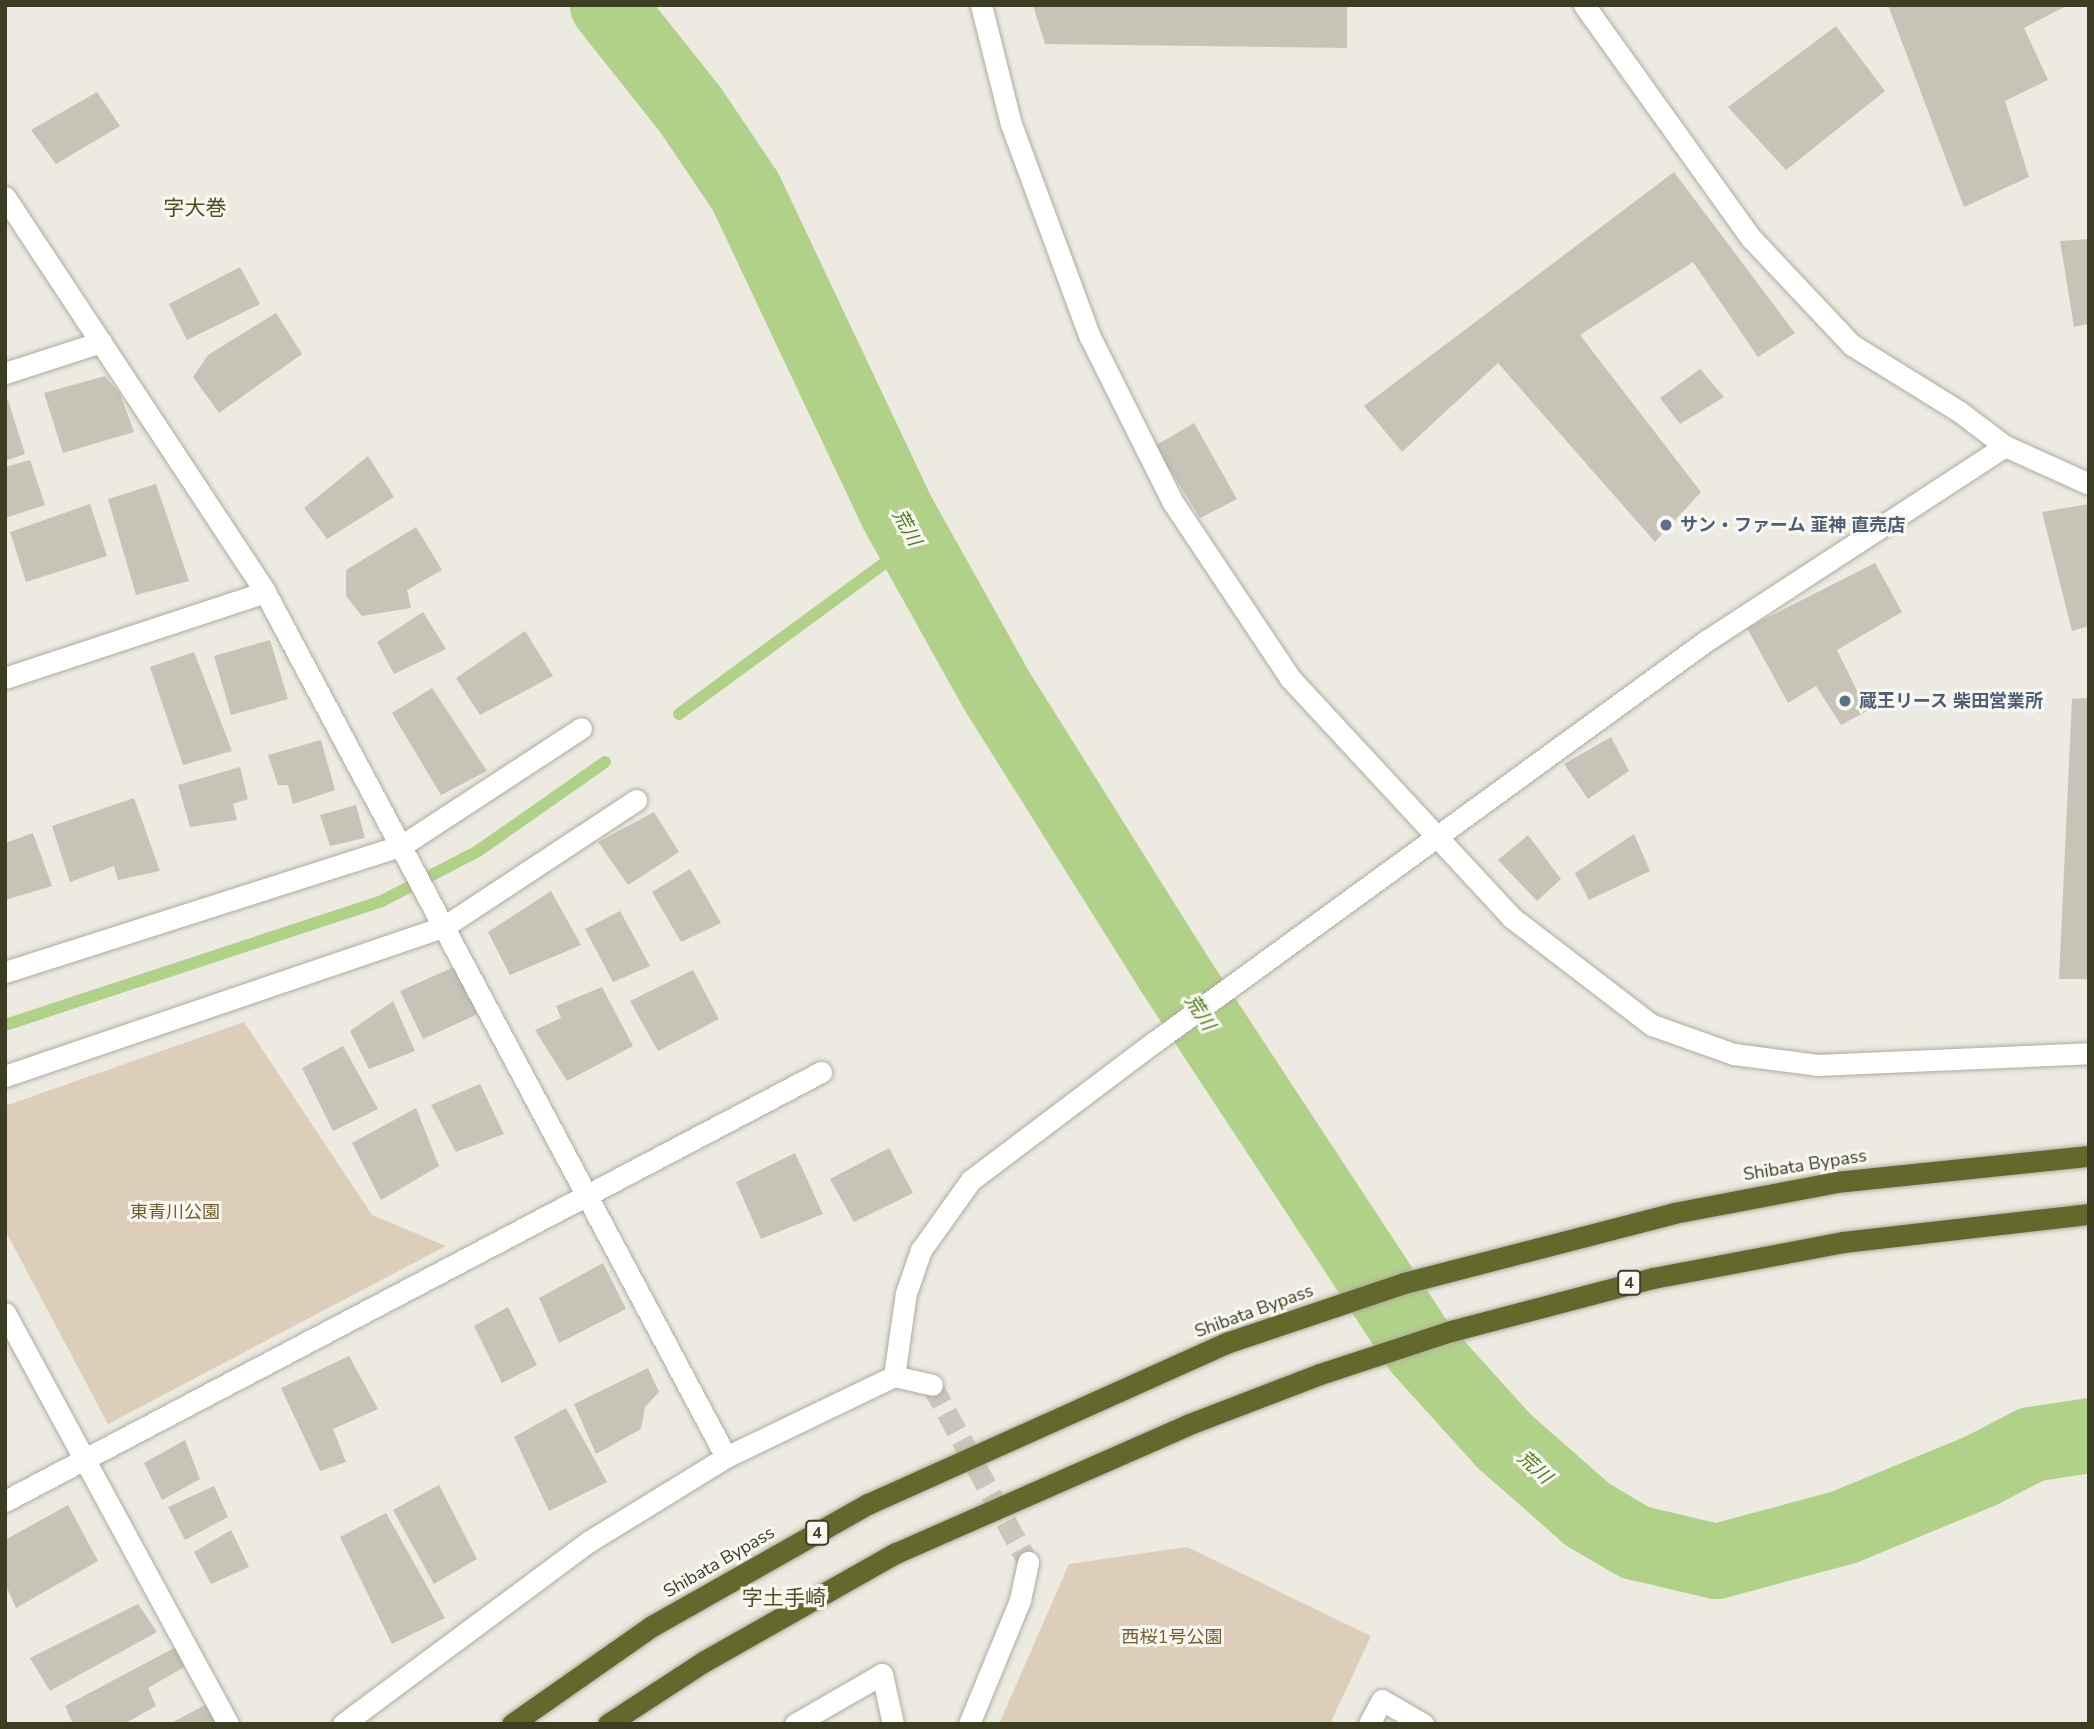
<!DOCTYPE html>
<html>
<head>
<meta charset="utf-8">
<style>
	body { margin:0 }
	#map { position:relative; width:2094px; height:1729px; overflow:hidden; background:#eceae1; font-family:"Nunito Sans","Noto Sans JP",sans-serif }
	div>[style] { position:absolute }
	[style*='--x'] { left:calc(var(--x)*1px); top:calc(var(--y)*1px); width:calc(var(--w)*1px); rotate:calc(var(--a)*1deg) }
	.green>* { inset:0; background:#ddceba }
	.stream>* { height:12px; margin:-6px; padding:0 6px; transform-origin:6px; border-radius:6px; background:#b1d189 }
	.river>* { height:75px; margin:-37.5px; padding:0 37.5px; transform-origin:37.5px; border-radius:37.5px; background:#b1d189 }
	.building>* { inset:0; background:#c7c4b7 }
	.street-tunnel>* { height:21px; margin-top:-10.5px; transform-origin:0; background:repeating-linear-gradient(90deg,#c9c7bb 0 21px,transparent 0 31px) }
	.roads { filter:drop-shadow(0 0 2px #adac9c) drop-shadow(0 0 2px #adac9c) }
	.street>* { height:21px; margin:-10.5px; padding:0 10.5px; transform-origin:10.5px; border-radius:10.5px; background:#fff }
	.secondary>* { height:21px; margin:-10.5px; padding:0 10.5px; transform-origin:10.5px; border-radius:10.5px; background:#fff }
	.highway>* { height:21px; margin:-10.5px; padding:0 10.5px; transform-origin:10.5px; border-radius:10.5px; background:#63692d }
	.dots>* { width:19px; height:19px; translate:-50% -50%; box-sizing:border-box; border:4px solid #f8f7f2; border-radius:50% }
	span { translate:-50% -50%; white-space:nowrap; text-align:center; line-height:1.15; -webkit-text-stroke:6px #f8f7f2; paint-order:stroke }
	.shield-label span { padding:2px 5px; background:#f8f7f2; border:2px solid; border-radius:5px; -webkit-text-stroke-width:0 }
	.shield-label { font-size:16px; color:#3c3d22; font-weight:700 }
	.service-label { font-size:18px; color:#4e5e75; font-weight:700 }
	.left { translate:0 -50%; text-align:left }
	.street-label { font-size:18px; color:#3c3d22 }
	.park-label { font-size:18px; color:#745d2c }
	.water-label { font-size:19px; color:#4d791b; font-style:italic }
	.quarter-label { font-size:21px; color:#4c4f1d }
	.frame { position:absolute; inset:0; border:7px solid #3c3d22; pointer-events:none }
</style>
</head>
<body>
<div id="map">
	<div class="green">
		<div style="clip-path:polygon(244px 1022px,372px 1215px,446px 1246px,108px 1424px,5px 1230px,5px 1106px)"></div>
		<div style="clip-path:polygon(1187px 1547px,1371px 1636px,1330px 1724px,999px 1724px,1069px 1564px)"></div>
	</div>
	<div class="stream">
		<div style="--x:679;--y:714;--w:290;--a:-36.3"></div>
		<div style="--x:5;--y:1025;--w:395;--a:-18.2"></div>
		<div style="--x:380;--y:902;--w:110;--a:-27.5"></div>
		<div style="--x:478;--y:851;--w:155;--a:-35"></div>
	</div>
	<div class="river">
		<div style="--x:607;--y:5;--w:132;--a:51.5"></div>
		<div style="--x:689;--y:108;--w:100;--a:56"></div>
		<div style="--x:745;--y:191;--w:352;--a:64.7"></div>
		<div style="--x:895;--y:509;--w:211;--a:60.8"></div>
		<div style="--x:998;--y:693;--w:326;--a:57.9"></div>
		<div style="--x:1171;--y:969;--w:453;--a:56.7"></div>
		<div style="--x:1420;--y:1348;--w:125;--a:47.9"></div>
		<div style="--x:1504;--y:1441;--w:111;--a:41.3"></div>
		<div style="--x:1587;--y:1514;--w:56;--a:30.3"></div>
		<div style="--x:1635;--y:1542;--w:83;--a:13.2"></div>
		<div style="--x:1716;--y:1561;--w:131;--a:-15"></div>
		<div style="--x:1843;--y:1527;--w:147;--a:-22.4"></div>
		<div style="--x:1979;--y:1471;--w:59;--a:-27.4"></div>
		<div style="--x:2031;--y:1444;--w:59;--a:-8.8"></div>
	</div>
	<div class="building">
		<div style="clip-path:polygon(1033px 5px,1347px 5px,1347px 48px,1045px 44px)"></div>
		<div style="clip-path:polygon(1888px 5px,2068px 5px,2024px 28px,2048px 80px,2005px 101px,2029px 177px,1964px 207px)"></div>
		<div style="clip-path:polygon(1836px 26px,1885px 91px,1786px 170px,1728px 107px)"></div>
		<div style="clip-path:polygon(97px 92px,120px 126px,56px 164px,31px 130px)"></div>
		<div style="clip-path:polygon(1674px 172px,1795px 333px,1758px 357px,1693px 262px,1580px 335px,1701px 492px,1655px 542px,1498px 363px,1402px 452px,1364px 406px)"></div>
		<div style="clip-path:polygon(2089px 239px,2089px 324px,2074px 327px,2060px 241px)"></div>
		<div style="clip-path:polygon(240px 267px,260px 304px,187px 340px,169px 304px)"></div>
		<div style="clip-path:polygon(276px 313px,302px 354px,219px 413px,193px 377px,208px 355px)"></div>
		<div style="clip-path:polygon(1700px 369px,1724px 397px,1680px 424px,1660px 398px)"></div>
		<div style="clip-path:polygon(105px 376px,120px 394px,134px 432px,63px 453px,44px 393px)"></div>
		<div style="clip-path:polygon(8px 400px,25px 454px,5px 461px,5px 401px)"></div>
		<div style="clip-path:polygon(1194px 423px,1237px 499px,1200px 518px,1155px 446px)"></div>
		<div style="clip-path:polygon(368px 456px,394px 497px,327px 539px,304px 508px)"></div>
		<div style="clip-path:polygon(30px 460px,45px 505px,5px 518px,5px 467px)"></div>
		<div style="clip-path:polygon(156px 484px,189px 581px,136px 595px,108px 499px)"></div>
		<div style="clip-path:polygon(90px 504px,107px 556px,26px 582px,10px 532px)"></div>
		<div style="clip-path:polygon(2089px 504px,2089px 626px,2072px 631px,2042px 512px)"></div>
		<div style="clip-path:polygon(416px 527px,442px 570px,407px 590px,411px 608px,362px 616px,346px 596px,346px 570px)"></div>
		<div style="clip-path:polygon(1875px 563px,1902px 612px,1837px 650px,1867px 711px,1841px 725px,1816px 686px,1788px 703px,1747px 628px)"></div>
		<div style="clip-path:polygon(423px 612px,446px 649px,394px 674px,377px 642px)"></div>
		<div style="clip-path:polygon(525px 631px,553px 676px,480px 715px,456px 678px)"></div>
		<div style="clip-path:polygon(270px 640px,288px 699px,231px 715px,214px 656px)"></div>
		<div style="clip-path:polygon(194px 652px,232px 751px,183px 765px,150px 667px)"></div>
		<div style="clip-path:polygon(432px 688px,487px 771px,441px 795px,392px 713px)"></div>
		<div style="clip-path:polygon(2089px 698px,2089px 979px,2059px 979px,2072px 699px)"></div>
		<div style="clip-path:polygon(1611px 737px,1629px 771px,1588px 799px,1564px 764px)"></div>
		<div style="clip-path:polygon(321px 740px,335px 790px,293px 804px,288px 785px,278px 785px,268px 755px)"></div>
		<div style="clip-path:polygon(240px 767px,248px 799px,233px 804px,237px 820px,190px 827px,178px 785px)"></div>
		<div style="clip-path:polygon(134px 798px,160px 871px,118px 880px,114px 866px,70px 882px,52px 826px)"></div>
		<div style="clip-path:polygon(356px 805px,365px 838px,330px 846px,320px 815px)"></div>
		<div style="clip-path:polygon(654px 812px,679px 852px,628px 885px,598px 842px)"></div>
		<div style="clip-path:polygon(33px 833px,52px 886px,5px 900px,5px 843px)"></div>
		<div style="clip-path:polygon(1634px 834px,1650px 871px,1589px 900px,1575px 873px)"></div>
		<div style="clip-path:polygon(1528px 835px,1561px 879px,1537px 901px,1498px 860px)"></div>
		<div style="clip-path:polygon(690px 869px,721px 923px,681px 942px,652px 892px)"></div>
		<div style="clip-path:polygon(551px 891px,581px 945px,510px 975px,488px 932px)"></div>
		<div style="clip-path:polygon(620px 911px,650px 966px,613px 982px,585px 929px)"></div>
		<div style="clip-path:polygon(454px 967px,478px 1014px,423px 1039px,400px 991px)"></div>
		<div style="clip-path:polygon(693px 970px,719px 1019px,658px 1051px,630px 1001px)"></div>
		<div style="clip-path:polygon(602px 987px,633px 1046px,567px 1081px,535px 1030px,561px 1018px,556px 1006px)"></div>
		<div style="clip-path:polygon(393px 1001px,415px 1051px,369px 1069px,350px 1031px)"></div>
		<div style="clip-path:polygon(343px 1046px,378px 1109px,333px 1131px,302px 1068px)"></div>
		<div style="clip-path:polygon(480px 1084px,504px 1134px,456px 1152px,431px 1105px)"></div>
		<div style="clip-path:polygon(416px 1108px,439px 1166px,381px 1200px,352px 1143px)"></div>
		<div style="clip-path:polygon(889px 1148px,913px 1193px,854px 1222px,830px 1179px)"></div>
		<div style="clip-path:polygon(795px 1153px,823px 1214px,761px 1239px,736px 1182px)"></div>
		<div style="clip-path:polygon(603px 1263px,626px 1309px,559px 1343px,539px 1298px)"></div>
		<div style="clip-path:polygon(508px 1307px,537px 1365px,502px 1383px,474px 1326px)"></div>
		<div style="clip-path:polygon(349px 1356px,378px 1409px,333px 1429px,346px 1462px,320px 1471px,281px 1388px)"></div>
		<div style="clip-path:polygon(648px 1368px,659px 1392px,645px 1407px,641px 1429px,596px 1454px,574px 1404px)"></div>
		<div style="clip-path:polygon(566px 1408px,607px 1482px,549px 1511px,514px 1437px)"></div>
		<div style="clip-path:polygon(185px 1440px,200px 1479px,162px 1500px,144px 1463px)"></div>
		<div style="clip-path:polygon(439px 1485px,477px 1559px,434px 1584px,393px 1510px)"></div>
		<div style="clip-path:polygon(214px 1486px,228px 1517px,185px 1540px,168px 1507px)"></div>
		<div style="clip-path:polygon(68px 1505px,98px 1561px,16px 1608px,5px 1583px,5px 1540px)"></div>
		<div style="clip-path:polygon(386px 1513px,445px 1618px,392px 1644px,340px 1537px)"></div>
		<div style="clip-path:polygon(231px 1530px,249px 1567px,211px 1584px,194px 1552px)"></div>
		<div style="clip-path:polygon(138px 1604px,157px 1632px,50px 1691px,30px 1658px)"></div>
		<div style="clip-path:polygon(176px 1647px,186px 1666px,148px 1688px,156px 1706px,124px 1724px,73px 1724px,65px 1706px)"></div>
		<div style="clip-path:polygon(207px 1704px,217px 1724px,169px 1724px)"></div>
	</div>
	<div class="street-tunnel">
		<div style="--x:932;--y:1385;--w:201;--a:61.5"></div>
	</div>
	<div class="roads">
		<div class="street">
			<div style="--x:981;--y:5;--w:123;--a:75.9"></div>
			<div style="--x:1011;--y:124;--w:227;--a:69.7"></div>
			<div style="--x:1090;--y:337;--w:183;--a:63.4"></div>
			<div style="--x:1172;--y:501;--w:213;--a:56.3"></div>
			<div style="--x:1290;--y:678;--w:326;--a:47.2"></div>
			<div style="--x:1511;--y:917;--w:178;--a:37.5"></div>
			<div style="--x:1652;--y:1025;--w:87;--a:19.5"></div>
			<div style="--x:1734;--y:1054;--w:84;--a:7.5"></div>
			<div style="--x:1817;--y:1065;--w:272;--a:-2.5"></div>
			<div style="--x:5;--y:197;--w:473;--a:56.6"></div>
			<div style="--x:265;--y:592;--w:980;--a:61.94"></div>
			<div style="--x:5;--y:373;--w:101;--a:-17.9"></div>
			<div style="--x:5;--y:678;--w:274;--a:-18.3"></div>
			<div style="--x:5;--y:972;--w:416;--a:-17.7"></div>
			<div style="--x:401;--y:846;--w:215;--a:-33.2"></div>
			<div style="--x:5;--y:1076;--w:465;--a:-18.8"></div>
			<div style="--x:445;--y:926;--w:229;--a:-33.4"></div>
			<div style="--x:5;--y:1313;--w:468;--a:61.5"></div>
			<div style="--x:894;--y:1376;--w:39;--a:13"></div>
			<div style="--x:5;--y:1501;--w:922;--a:-27.73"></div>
			<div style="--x:343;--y:1724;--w:305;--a:-36.6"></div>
			<div style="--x:588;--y:1542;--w:162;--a:-31.6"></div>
			<div style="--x:726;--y:1457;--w:187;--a:-25.7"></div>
			<div style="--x:894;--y:1376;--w:84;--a:-81.8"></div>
			<div style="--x:906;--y:1293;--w:46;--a:-70.8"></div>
			<div style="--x:921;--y:1250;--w:86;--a:-54.5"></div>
			<div style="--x:971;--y:1180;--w:228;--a:-37"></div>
			<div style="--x:1153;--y:1043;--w:684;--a:-36.02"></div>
			<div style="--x:1706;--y:641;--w:357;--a:-33.1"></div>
			<div style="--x:795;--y:1724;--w:100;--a:-29.9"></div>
			<div style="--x:882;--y:1674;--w:51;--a:77.6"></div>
			<div style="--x:969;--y:1724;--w:134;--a:-67.6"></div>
			<div style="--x:1020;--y:1600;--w:39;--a:-78"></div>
			<div style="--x:1369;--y:1724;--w:27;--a:-62"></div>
			<div style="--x:1382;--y:1700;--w:48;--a:30.3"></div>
		</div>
		<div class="secondary">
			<div style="--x:1584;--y:5;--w:287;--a:54.4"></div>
			<div style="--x:1751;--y:238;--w:147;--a:46.7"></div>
			<div style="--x:1852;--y:345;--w:127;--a:31.8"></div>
			<div style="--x:1960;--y:412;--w:56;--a:37.1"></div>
			<div style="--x:2005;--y:446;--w:92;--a:24.3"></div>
		</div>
		<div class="highway">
			<div style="--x:512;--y:1724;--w:171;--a:-35"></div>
			<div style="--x:652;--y:1626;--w:248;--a:-29.5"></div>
			<div style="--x:868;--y:1504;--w:393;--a:-24.2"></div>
			<div style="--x:1226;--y:1343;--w:188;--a:-18.6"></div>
			<div style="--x:1404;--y:1283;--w:279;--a:-14.5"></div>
			<div style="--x:1674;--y:1213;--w:165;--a:-10.8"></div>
			<div style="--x:1836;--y:1182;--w:254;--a:-5.9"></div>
			<div style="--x:608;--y:1724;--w:113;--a:-33.1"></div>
			<div style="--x:703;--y:1662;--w:222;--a:-29.5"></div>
			<div style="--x:896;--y:1553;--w:318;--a:-23.7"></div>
			<div style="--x:1187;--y:1425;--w:142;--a:-21"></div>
			<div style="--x:1320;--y:1374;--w:138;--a:-18.2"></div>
			<div style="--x:1451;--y:1331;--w:209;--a:-14.7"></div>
			<div style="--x:1653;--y:1278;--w:193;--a:-10.7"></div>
			<div style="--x:1843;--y:1242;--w:248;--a:-6.5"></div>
		</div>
	</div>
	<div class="dots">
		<div style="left:1666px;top:525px;background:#5c6f8a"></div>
		<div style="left:1845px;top:701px;background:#5c6f8a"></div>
	</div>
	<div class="shield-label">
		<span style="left:1629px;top:1283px">4</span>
		<span style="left:817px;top:1533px">4</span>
	</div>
	<div class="service-label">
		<span class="left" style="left:1680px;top:525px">サン・ファーム 韮神 直売店</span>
		<span class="left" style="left:1859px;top:701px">蔵王リース 柴田営業所</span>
	</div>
	<div class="street-label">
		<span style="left:1805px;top:1165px;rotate:-9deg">Shibata Bypass</span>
		<span style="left:1254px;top:1311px;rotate:-20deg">Shibata Bypass</span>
		<span style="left:719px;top:1562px;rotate:-30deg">Shibata Bypass</span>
	</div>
	<div class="park-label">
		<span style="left:175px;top:1212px">東青川公園</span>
		<span style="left:1172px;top:1637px">西桜1号公園</span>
	</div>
	<div class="water-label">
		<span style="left:906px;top:528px;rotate:61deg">荒川</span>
		<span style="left:1199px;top:1013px;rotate:57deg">荒川</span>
		<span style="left:1534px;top:1468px;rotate:42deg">荒川</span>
	</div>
	<div class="quarter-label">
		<span style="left:195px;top:208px">字大巻</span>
		<span style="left:784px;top:1598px">字土手崎</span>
	</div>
	<div class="frame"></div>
</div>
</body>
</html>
